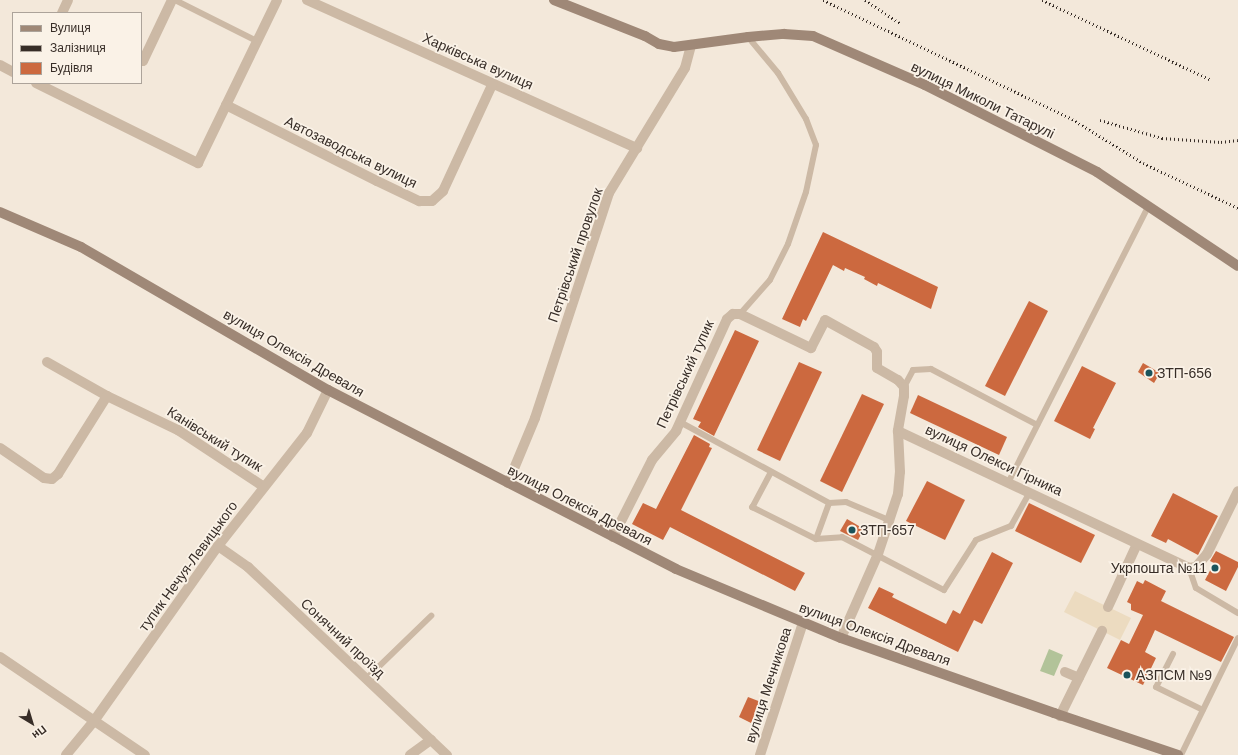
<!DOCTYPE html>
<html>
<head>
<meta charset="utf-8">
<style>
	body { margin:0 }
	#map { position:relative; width:1238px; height:755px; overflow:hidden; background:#f3e8da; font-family:Arial,sans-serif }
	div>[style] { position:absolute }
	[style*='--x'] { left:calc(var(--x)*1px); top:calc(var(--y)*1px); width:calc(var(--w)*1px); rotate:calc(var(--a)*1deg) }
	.green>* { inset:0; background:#b2c399 }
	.plaza>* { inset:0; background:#ecdbc0 }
	.building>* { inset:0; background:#cc693f }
	.lane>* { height:6px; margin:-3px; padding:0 3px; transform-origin:3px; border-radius:3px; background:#ccb9a5 }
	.street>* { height:10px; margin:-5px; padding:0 5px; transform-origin:5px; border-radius:5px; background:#ccb9a5 }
	.secondary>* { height:10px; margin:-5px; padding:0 5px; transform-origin:5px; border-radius:5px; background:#9f8877 }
	.rail>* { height:3px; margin-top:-1.5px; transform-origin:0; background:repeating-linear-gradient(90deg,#372d27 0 1px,transparent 0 4px) }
	.dots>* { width:11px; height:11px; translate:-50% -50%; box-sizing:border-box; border:2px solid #faf2e7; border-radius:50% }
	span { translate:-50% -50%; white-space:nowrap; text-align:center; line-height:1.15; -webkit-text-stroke:3.5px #faf2e7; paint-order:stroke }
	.street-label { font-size:14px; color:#372d27 }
	.poi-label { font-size:14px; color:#372d27 }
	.left { translate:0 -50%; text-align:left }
	.right { translate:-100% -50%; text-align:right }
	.legend { position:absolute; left:12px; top:12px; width:130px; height:72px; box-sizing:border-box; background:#faf2e7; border:1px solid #aca39a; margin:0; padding:5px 7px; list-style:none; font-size:12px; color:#372d27 }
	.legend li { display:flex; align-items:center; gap:8px; height:20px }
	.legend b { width:20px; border:1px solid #aca39a }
	.north { position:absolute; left:12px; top:703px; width:40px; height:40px; -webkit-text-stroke:3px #faf2e7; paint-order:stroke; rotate:142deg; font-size:11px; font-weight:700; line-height:16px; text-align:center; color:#372d27 }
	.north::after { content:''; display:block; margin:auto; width:14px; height:18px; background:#372d27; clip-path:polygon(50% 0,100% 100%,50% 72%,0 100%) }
</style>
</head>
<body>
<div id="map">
	<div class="green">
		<div style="clip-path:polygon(1049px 649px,1063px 655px,1054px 676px,1040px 671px)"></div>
	</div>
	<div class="plaza">
		<div style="clip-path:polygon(1075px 591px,1131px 618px,1120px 640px,1064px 612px)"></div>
	</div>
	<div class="building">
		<div style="clip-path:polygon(823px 232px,938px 287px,931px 309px,878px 283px,877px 286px,864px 279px,865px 277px,845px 268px,844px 271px,833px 265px,806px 321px,803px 319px,800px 327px,782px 319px)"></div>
		<div style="clip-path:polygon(1029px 301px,1048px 311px,1005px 396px,985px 386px)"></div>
		<div style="clip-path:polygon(735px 330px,759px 341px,714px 436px,698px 427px,701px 422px,693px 419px)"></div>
		<div style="clip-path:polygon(799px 362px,822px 372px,780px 461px,757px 450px)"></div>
		<div style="clip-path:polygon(1143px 363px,1160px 373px,1154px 383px,1138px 372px)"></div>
		<div style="clip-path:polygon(1082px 366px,1116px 383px,1093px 428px,1095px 429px,1090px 439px,1054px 421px)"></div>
		<div style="clip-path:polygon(862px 394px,884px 404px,842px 492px,820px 481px)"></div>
		<div style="clip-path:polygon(918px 395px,1007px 437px,999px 455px,910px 413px)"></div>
		<div style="clip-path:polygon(694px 435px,710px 444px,709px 447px,712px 448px,681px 510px,805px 573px,795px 591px,670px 527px,663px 540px,632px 524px,643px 503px,656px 509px)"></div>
		<div style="clip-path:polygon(927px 481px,965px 500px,945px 540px,906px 521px)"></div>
		<div style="clip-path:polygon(1173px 493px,1218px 516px,1198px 555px,1168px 539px,1166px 543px,1151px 536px)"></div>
		<div style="clip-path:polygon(1029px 503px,1095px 535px,1081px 563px,1015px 531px)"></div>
		<div style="clip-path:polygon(847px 519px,864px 529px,858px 540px,840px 531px)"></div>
		<div style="clip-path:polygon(1216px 551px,1238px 562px,1238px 567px,1226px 591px,1205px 580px,1214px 563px,1210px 561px)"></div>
		<div style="clip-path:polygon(992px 552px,1013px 563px,982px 624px,974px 620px,958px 652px,868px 608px,879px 587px,894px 594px,892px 597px,946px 624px,953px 610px,960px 614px)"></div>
		<div style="clip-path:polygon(1145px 580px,1166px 591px,1161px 601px,1234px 637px,1221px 662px,1155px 630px,1145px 652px,1156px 658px,1143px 685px,1107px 668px,1121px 640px,1129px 644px,1143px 615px,1131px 610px,1131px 604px,1127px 602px,1137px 581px,1143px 584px)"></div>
		<div style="clip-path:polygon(748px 697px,761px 702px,751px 723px,739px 717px)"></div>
	</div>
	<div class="lane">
		<div style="--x:175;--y:0;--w:92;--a:26.6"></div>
		<div style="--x:740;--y:314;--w:45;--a:-48.6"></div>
		<div style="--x:770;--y:280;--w:40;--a:-63.4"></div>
		<div style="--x:788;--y:244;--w:55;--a:-70.9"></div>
		<div style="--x:806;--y:192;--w:48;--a:-78"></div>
		<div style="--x:816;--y:145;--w:28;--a:-111"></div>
		<div style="--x:806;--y:119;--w:54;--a:-121.3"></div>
		<div style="--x:778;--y:73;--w:47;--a:-129.8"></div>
		<div style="--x:904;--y:387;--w:19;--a:-62"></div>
		<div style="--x:913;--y:370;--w:18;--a:-3"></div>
		<div style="--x:931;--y:369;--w:120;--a:27.8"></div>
		<div style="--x:680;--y:422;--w:170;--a:28.5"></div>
		<div style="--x:829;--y:503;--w:17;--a:-3"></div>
		<div style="--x:846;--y:502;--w:49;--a:22.9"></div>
		<div style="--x:771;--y:472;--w:40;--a:118"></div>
		<div style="--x:752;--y:507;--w:72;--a:26.6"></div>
		<div style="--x:816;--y:539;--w:26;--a:-4"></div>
		<div style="--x:842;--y:537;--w:115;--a:27.5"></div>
		<div style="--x:944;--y:590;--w:59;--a:-57.4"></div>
		<div style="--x:976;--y:540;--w:38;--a:-22"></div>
		<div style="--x:1011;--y:526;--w:39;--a:-61"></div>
		<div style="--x:1009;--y:481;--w:307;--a:-63.1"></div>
		<div style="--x:816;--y:539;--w:38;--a:-70"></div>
		<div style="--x:1189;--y:568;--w:21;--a:71"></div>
		<div style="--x:1196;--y:588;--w:49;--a:30.8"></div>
		<div style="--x:1173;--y:654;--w:37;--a:117"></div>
		<div style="--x:1156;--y:687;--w:52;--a:26.1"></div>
		<div style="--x:366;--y:679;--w:91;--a:-44.1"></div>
		<div style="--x:1181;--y:755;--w:130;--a:-64"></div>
	</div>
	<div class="street">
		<div style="--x:307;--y:0;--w:362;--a:24.2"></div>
		<div style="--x:62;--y:13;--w:14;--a:-65"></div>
		<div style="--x:141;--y:60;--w:2;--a:27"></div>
		<div style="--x:143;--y:61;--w:68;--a:-64.6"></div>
		<div style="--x:0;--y:65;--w:15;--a:28"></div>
		<div style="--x:36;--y:83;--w:181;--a:26.3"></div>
		<div style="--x:198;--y:163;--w:181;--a:-64.1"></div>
		<div style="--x:226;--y:105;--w:169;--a:26.7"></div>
		<div style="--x:377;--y:181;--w:47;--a:25.5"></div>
		<div style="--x:419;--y:201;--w:13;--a:0"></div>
		<div style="--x:432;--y:201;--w:15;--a:-42"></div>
		<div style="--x:443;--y:191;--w:119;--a:-65.2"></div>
		<div style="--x:47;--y:362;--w:69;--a:29.5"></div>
		<div style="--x:107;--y:396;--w:79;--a:25.6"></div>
		<div style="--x:178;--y:430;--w:103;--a:33.5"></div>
		<div style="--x:0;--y:448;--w:53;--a:34.3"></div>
		<div style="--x:44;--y:478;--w:8;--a:7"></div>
		<div style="--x:52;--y:479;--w:8;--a:-40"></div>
		<div style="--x:58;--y:474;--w:92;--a:-57.9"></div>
		<div style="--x:508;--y:483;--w:70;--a:-67.4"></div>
		<div style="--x:535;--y:418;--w:237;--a:-71.8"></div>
		<div style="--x:609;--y:193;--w:146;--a:-58.7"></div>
		<div style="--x:685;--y:68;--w:24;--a:-75"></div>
		<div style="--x:613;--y:537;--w:86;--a:-63.1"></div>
		<div style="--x:652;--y:460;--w:38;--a:-50"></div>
		<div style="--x:676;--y:431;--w:123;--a:-65.5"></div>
		<div style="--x:727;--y:319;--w:8;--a:-40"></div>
		<div style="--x:733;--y:314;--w:7;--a:0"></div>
		<div style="--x:740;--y:314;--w:79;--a:25.6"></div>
		<div style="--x:811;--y:348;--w:31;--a:-63"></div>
		<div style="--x:825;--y:320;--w:56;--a:28.9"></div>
		<div style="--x:874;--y:347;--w:6;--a:59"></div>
		<div style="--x:877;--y:352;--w:16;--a:90"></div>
		<div style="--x:877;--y:368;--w:24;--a:30"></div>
		<div style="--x:898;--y:380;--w:9;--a:49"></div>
		<div style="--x:904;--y:387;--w:9;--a:90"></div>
		<div style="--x:904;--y:396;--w:36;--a:100"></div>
		<div style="--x:218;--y:546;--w:37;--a:35"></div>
		<div style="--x:248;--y:567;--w:274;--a:43.4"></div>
		<div style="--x:1108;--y:607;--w:69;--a:-65.3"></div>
		<div style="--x:841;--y:638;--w:92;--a:-66.2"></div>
		<div style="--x:878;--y:554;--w:63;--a:-71.6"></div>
		<div style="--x:898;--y:494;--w:22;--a:-85"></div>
		<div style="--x:900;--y:472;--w:41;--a:-92.8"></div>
		<div style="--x:898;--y:431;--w:322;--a:25.2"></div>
		<div style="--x:1189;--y:568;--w:7;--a:-8"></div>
		<div style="--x:1196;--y:567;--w:17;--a:-50"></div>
		<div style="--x:1207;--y:554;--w:70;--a:-63.8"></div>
		<div style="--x:0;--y:657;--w:175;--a:34.1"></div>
		<div style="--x:1065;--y:672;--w:15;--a:23"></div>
		<div style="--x:1060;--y:716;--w:95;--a:-63.7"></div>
		<div style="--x:66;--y:755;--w:44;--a:-50.5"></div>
		<div style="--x:94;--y:721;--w:214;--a:-54.7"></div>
		<div style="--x:218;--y:546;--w:144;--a:-51.8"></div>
		<div style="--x:307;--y:433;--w:48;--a:-64"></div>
		<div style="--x:410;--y:755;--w:26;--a:-36"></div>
		<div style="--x:760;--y:755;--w:139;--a:-72"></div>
	</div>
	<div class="secondary">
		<div style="--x:554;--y:0;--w:98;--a:21.6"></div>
		<div style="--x:645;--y:36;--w:16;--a:30"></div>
		<div style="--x:659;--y:44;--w:15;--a:11"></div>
		<div style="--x:674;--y:47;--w:75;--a:-7.7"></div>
		<div style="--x:748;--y:37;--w:36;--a:-5"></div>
		<div style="--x:784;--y:34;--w:29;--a:4"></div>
		<div style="--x:813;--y:36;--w:122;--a:23.6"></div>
		<div style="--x:925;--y:85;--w:193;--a:26.8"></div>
		<div style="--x:1097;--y:172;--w:169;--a:33.7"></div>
		<div style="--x:0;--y:212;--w:88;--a:23.4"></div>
		<div style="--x:81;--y:247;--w:285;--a:30.1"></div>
		<div style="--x:328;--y:390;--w:391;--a:27.2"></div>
		<div style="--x:676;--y:569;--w:179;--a:22.7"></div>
		<div style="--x:841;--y:638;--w:226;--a:19.4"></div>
		<div style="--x:1054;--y:713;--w:131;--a:18.7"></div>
	</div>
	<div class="rail">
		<div style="--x:823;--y:0;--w:276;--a:25.5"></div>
		<div style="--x:1072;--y:119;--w:84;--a:31.8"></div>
		<div style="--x:1143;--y:163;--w:105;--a:25.3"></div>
		<div style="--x:865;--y:0;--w:43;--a:33.7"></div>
		<div style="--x:1042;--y:0;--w:187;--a:25.3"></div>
		<div style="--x:1100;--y:120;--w:65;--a:16.2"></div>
		<div style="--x:1162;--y:138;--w:59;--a:3.9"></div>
		<div style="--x:1221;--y:142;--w:17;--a:-7"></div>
	</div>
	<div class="dots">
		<div style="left:1149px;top:373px;background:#1a535b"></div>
		<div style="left:852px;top:530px;background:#1a535b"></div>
		<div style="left:1215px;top:568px;background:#1a535b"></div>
		<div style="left:1127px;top:675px;background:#1a535b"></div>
	</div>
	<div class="street-label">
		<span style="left:478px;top:61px;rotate:24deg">Харківська вулиця</span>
		<span style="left:983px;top:100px;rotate:26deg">вулиця Миколи Татарулі</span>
		<span style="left:351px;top:152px;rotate:26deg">Автозаводська вулиця</span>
		<span style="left:575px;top:255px;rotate:-71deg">Петрівський провулок</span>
		<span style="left:294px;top:353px;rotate:30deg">вулиця Олексія Древаля</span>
		<span style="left:685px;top:374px;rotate:-65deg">Петрівський тупик</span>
		<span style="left:215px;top:439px;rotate:32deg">Канівський тупик</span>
		<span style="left:994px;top:460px;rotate:25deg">вулиця Олекси Гірника</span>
		<span style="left:580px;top:505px;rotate:27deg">вулиця Олексія Древаля</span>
		<span style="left:188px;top:566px;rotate:-54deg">тупик Нечуя-Левицького</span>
		<span style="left:875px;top:634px;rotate:20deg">вулиця Олексія Древаля</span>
		<span style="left:343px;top:638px;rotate:43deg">Сонячний проїзд</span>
		<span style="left:768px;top:685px;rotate:-72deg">вулиця Мечникова</span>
	</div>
	<div class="poi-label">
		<span class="left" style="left:1157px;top:373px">ЗТП-656</span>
		<span class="left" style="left:860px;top:530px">ЗТП-657</span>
		<span class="right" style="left:1207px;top:568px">Укрпошта №11</span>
		<span class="left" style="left:1136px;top:675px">АЗПСМ №9</span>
	</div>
	<ul class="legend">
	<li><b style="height:5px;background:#9f8877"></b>Вулиця</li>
	<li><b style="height:5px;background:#372d27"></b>Залізниця</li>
	<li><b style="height:11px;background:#cc693f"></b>Будівля</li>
	</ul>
	<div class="north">Пн</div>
</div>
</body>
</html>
